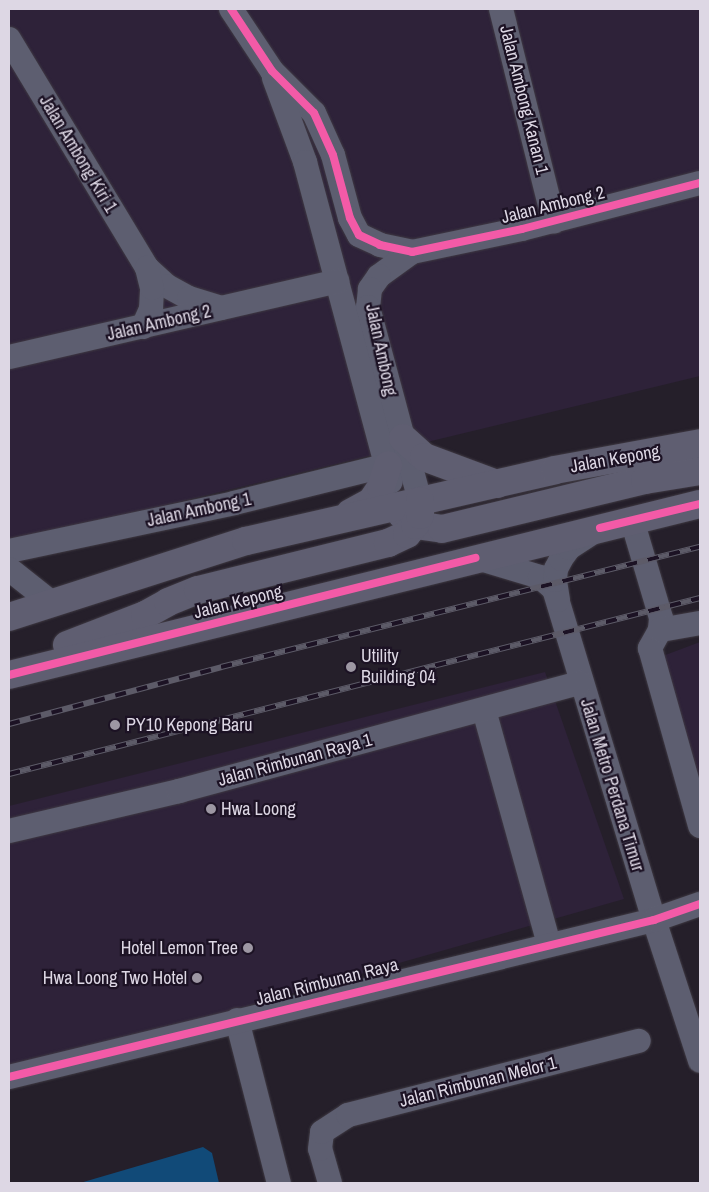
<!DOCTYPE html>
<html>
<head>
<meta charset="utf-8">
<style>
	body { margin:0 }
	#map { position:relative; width:709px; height:1192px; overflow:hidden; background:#251f2a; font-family:"Archivo Narrow",sans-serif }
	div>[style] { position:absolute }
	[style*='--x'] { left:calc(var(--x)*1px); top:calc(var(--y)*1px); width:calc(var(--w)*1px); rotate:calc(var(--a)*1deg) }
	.built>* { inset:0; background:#2e2239 }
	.water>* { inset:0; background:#114a78 }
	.roads { filter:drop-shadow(0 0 1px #3f3a43) drop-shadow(0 0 1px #3f3a43) }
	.minor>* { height:24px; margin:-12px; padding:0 12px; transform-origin:12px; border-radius:12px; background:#5d5e70 }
	.primary>* { height:28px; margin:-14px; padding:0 14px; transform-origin:14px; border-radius:14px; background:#5f5e71 }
	.rail>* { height:5.5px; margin-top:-2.75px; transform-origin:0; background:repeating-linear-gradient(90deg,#1c1224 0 11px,#5d5b68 0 22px); box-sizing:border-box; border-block:1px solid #5d5b68 }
	.cycleway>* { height:8px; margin:-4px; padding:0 4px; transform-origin:4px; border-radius:4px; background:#f35aa7 }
	.dots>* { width:14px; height:14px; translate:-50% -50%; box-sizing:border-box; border:2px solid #1c1224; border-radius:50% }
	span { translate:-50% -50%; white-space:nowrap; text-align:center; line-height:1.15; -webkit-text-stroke:4.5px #1c1224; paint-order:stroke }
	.street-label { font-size:18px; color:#ddd7e4 }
	.poi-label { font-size:18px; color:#ddd7e4 }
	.left { translate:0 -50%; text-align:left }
	.right { translate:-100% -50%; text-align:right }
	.frame { position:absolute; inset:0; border:10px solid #ddd7e4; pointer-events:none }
</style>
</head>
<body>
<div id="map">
	<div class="built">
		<div style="clip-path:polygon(9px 9px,700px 9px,700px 376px,9px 543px)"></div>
		<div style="clip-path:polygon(700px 642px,700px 792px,660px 657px)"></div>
		<div style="clip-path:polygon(545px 672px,624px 899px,9px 1074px,9px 806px)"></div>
	</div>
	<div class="water">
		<div style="clip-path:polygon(203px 1147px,212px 1153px,219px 1183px,80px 1183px)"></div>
	</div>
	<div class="roads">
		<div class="minor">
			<div style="--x:231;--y:9;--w:74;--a:56.5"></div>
			<div style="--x:272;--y:71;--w:59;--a:45"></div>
			<div style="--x:314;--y:113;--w:46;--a:65.7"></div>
			<div style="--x:333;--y:155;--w:65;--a:74.9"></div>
			<div style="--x:350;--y:218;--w:19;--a:62"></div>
			<div style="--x:359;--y:235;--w:23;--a:25"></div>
			<div style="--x:380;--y:245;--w:33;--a:12"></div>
			<div style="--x:412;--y:252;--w:112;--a:-11.8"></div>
			<div style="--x:522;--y:229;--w:184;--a:-14.5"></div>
			<div style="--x:501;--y:9;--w:219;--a:76"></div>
			<div style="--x:9;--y:39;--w:267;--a:58.9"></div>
			<div style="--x:147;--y:268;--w:27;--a:42"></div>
			<div style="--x:167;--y:286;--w:25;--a:29"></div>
			<div style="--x:189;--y:298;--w:34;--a:17"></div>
			<div style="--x:274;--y:78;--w:90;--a:69.7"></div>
			<div style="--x:305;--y:162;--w:331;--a:75"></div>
			<div style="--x:412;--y:252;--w:41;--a:144"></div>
			<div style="--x:379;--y:276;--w:16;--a:125"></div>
			<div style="--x:370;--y:289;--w:18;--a:96"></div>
			<div style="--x:368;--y:307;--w:201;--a:75"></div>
			<div style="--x:143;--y:327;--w:20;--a:-66"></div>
			<div style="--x:151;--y:309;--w:21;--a:-87"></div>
			<div style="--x:152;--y:288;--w:21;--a:-104"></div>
			<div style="--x:9;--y:357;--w:337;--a:-13"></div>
			<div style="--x:632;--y:520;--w:102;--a:73.5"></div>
			<div style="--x:661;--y:618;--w:12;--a:95"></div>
			<div style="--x:660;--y:630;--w:21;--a:119"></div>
			<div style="--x:650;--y:648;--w:185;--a:74.3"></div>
			<div style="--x:9;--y:551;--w:230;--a:-12"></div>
			<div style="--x:234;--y:503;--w:159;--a:-13.9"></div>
			<div style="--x:477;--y:558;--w:66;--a:16.8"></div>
			<div style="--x:540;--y:577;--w:18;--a:41"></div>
			<div style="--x:554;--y:589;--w:346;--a:73.2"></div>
			<div style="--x:654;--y:920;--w:148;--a:71.9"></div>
			<div style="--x:9;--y:569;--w:55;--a:38.3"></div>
			<div style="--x:558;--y:600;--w:20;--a:-99"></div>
			<div style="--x:555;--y:580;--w:11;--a:-85"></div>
			<div style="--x:556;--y:569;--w:11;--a:-63"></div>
			<div style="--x:561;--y:559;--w:14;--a:-54"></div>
			<div style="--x:569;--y:548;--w:27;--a:-33"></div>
			<div style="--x:660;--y:630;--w:41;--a:-9.9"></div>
			<div style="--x:484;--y:710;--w:243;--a:74.5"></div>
			<div style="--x:9;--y:831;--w:175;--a:-13.2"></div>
			<div style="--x:179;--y:791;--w:415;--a:-15.1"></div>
			<div style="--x:237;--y:1020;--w:168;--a:75.6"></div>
			<div style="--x:9;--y:1077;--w:664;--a:-13.68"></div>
			<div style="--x:654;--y:920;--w:49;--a:-19.2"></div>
			<div style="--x:330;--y:1183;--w:35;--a:-106"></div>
			<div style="--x:320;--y:1149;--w:17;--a:-83"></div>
			<div style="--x:322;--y:1132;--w:31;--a:-33"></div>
			<div style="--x:348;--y:1115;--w:300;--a:-14.3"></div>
		</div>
		<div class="primary">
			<div style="--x:403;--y:438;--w:28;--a:42"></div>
			<div style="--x:424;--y:457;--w:78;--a:20.3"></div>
			<div style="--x:350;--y:513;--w:24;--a:-28"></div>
			<div style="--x:371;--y:502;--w:18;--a:-56"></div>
			<div style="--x:381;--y:487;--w:23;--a:-72"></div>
			<div style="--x:402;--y:515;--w:16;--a:38"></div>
			<div style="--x:415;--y:525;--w:27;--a:8"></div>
			<div style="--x:442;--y:529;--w:209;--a:-13.6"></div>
			<div style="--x:645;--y:480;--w:56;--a:-9.3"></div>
			<div style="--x:9;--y:617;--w:249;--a:-17.8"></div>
			<div style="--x:246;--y:541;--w:317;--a:-12.9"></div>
			<div style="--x:555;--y:470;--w:147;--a:-10.5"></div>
			<div style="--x:67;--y:645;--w:84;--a:-21"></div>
			<div style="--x:145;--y:615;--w:26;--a:-29"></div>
			<div style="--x:168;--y:602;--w:32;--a:-22"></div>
			<div style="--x:198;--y:590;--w:196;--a:-13.9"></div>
			<div style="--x:388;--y:543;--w:21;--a:-25"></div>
			<div style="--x:407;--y:534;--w:12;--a:-48"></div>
			<div style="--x:415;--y:525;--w:11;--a:-63"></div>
			<div style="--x:420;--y:515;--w:14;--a:-90"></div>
			<div style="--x:9;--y:675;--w:712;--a:-13.9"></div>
		</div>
	</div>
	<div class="rail">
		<div style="--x:9;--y:724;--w:220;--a:-15"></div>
		<div style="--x:221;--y:667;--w:494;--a:-14.1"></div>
		<div style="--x:9;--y:774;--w:713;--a:-14.29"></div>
	</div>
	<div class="cycleway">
		<div style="--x:231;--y:9;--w:74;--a:56.5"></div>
		<div style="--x:272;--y:71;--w:59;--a:45"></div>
		<div style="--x:314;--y:113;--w:46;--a:65.7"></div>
		<div style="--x:333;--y:155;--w:65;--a:74.9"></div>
		<div style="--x:350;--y:218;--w:19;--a:62"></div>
		<div style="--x:359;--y:235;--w:23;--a:25"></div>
		<div style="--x:380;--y:245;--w:33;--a:12"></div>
		<div style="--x:412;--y:252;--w:112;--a:-11.8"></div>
		<div style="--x:522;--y:229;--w:184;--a:-14.5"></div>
		<div style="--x:600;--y:528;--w:103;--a:-13.5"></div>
		<div style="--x:9;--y:675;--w:481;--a:-14.1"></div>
		<div style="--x:9;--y:1077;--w:664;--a:-13.68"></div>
		<div style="--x:654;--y:920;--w:49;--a:-19.2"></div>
	</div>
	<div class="dots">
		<div style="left:351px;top:667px;background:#9d97a3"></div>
		<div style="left:115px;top:725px;background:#9d97a3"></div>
		<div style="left:211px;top:809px;background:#9d97a3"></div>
		<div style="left:248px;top:948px;background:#9d97a3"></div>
		<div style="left:197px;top:978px;background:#9d97a3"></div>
	</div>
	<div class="street-label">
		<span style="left:524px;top:100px;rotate:76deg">Jalan Ambong Kanan 1</span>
		<span style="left:78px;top:154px;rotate:59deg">Jalan Ambong Kiri 1</span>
		<span style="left:553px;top:205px;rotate:-14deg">Jalan Ambong 2</span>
		<span style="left:159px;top:323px;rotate:-13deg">Jalan Ambong 2</span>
		<span style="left:381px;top:350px;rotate:78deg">Jalan Ambong</span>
		<span style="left:615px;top:459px;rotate:-10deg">Jalan Kepong</span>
		<span style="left:199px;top:510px;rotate:-12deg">Jalan Ambong 1</span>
		<span style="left:238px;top:602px;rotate:-14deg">Jalan Kepong</span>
		<span style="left:295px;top:760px;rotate:-15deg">Jalan Rimbunan Raya 1</span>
		<span style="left:612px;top:785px;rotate:73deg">Jalan Metro Perdana Timur</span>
		<span style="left:327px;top:982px;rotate:-14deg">Jalan Rimbunan Raya</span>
		<span style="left:478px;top:1082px;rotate:-14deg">Jalan Rimbunan Melor 1</span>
	</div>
	<div class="poi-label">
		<span class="left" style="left:361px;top:667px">Utility<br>Building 04</span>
		<span class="left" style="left:126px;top:725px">PY10 Kepong Baru</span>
		<span class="left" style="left:221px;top:809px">Hwa Loong</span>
		<span class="right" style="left:238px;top:948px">Hotel Lemon Tree</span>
		<span class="right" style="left:187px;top:978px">Hwa Loong Two Hotel</span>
	</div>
	<div class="frame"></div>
</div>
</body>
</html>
